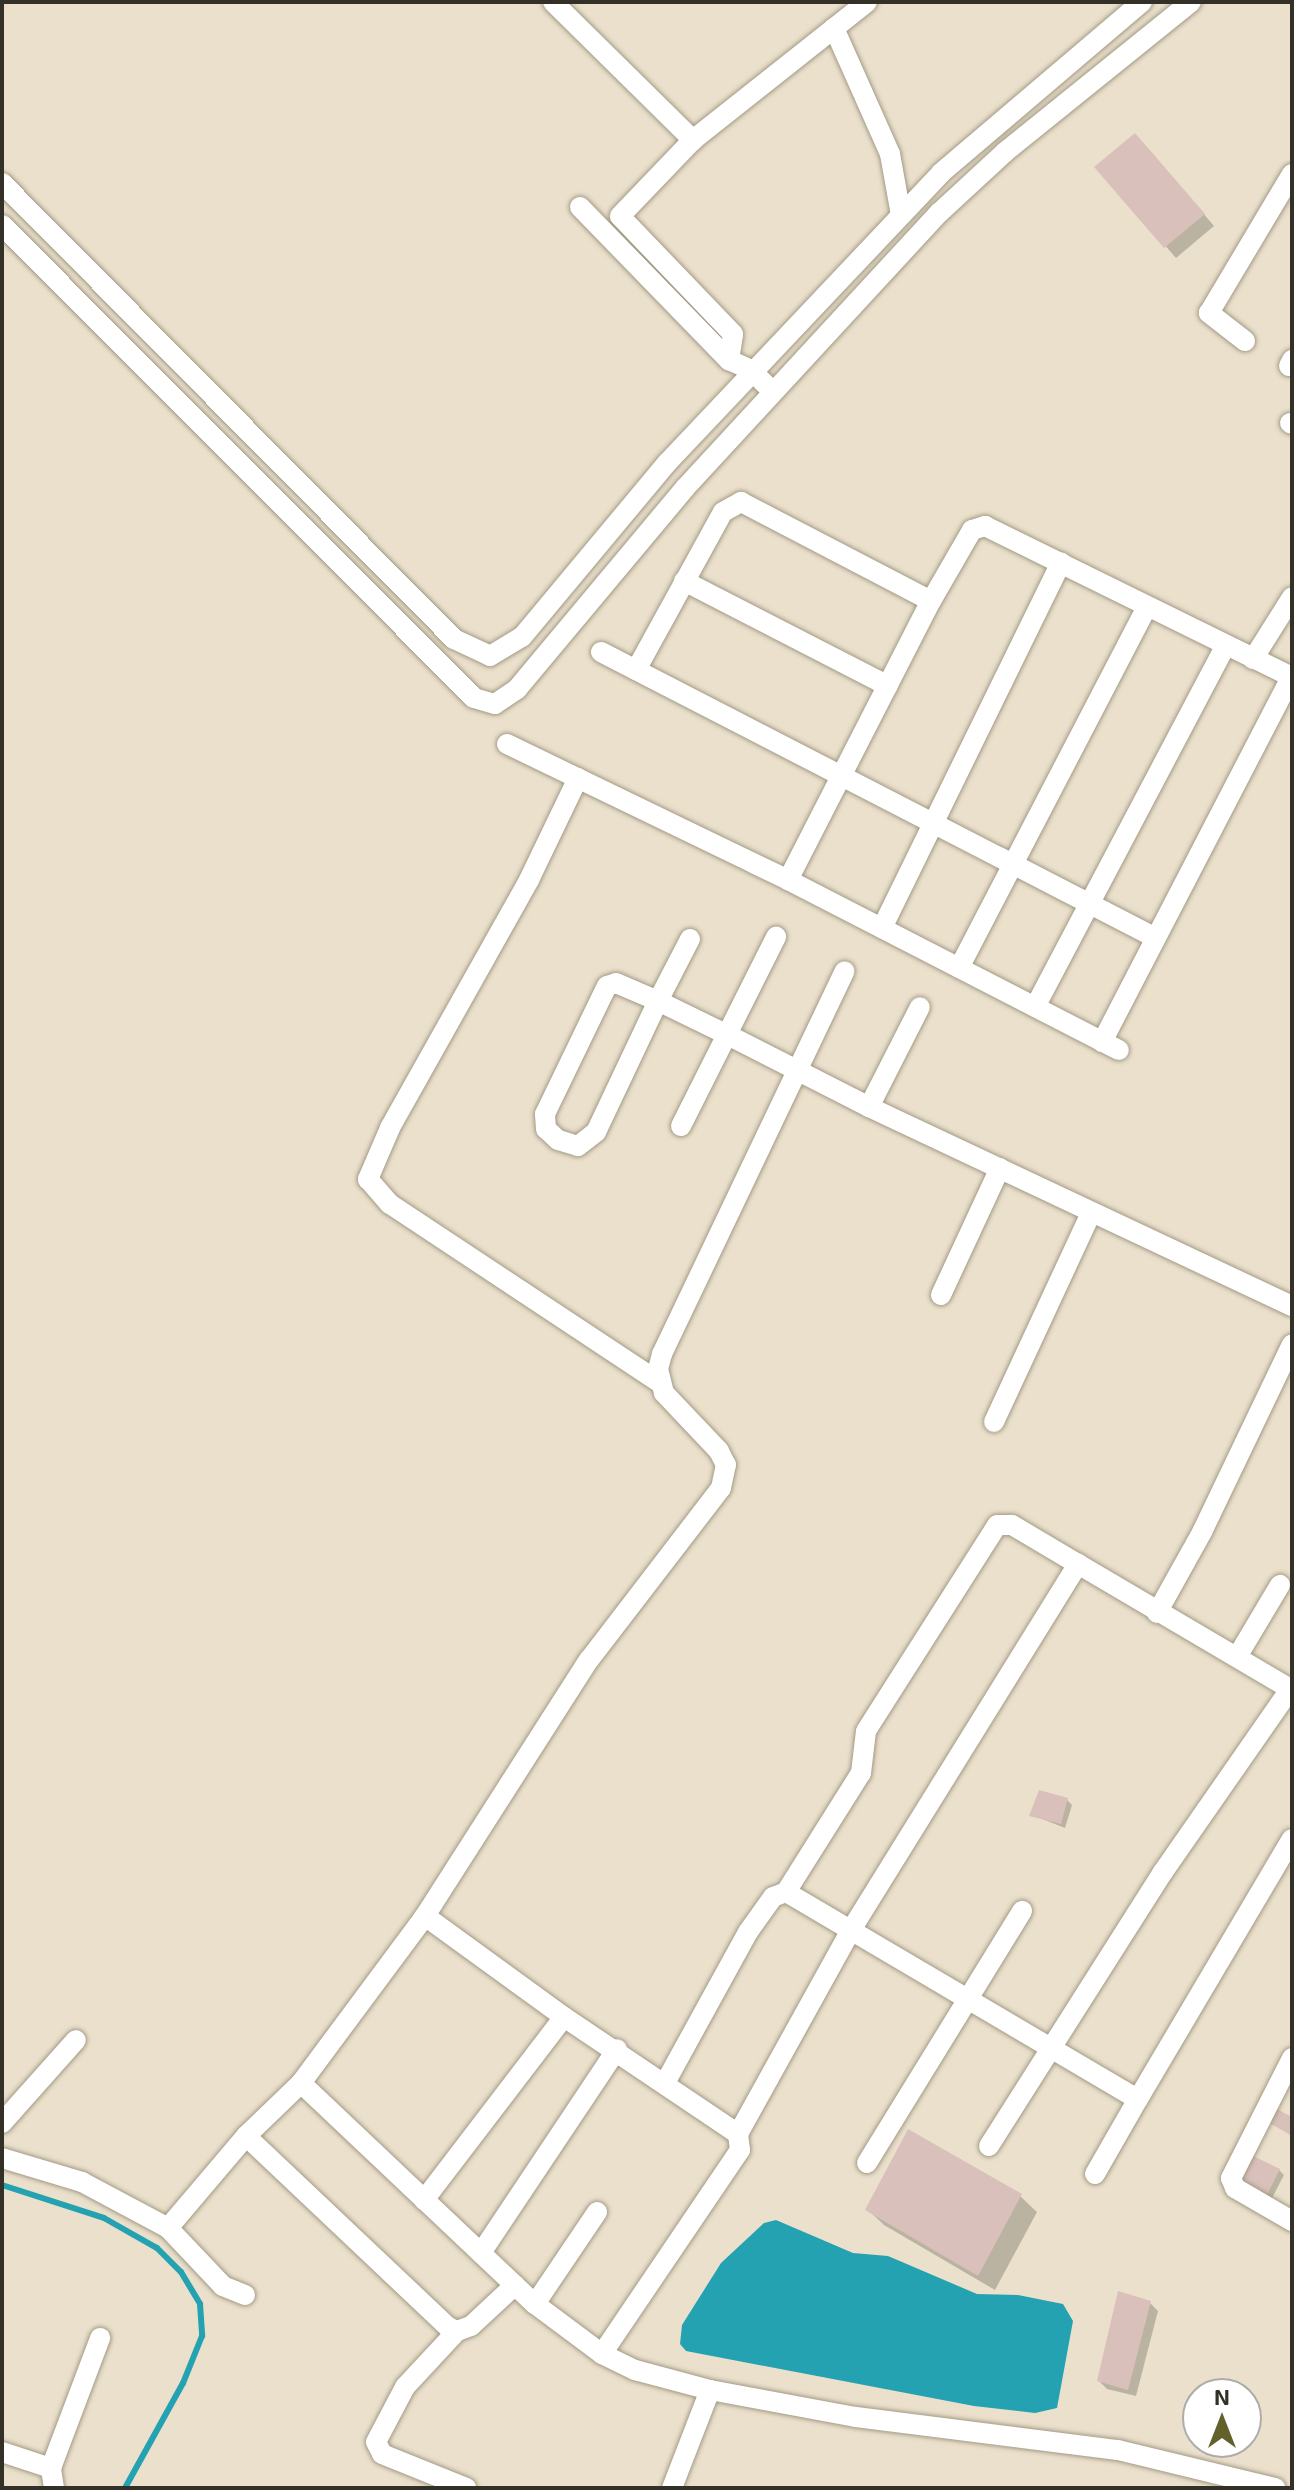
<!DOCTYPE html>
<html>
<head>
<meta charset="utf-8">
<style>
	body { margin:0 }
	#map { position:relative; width:1294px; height:2490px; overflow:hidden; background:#eae0cb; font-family:"Exo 2",sans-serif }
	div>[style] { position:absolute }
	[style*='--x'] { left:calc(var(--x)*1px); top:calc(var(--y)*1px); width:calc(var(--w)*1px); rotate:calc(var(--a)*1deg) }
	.water>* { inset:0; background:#25a2b2 }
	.shadow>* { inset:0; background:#0003 }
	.stream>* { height:6px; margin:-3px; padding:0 3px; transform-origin:3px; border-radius:3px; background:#25a2b2 }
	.building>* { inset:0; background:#d9c0ba }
	.roads { filter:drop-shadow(0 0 2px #a39a86) drop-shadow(0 0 2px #a39a86) }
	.street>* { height:20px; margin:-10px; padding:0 10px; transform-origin:10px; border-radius:10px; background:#fff }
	span { translate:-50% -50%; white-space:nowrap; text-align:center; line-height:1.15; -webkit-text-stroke:8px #fff; paint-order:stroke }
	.frame { position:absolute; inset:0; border:4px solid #333028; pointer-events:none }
	.north { position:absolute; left:1182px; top:2378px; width:80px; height:80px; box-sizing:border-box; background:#fff; border:2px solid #adaca9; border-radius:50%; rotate:0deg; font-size:22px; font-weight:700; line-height:32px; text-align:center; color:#333028 }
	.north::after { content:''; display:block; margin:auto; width:28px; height:36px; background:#63602c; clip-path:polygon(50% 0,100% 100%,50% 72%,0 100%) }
</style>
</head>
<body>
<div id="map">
	<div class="water">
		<div style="clip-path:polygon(776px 2220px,853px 2253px,888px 2256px,977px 2294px,1018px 2295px,1063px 2304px,1073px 2321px,1057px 2408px,1035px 2413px,974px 2406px,686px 2351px,680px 2344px,682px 2325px,721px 2263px,764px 2223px)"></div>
	</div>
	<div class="shadow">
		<div style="clip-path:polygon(1146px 146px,1214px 226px,1176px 258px,1097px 167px)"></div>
		<div style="clip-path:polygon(1067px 1800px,1072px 1805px,1065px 1828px,1032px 1815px)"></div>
		<div style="clip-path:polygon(1279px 2170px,1284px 2175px,1271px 2200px,1238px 2183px)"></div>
		<div style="clip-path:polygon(1020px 2196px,1037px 2212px,995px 2290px,884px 2225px,867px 2209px)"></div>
		<div style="clip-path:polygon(1150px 2303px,1158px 2311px,1136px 2396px,1107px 2389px,1099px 2381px)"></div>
	</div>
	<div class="stream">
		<div style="--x:2;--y:2185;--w:107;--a:17.9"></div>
		<div style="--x:104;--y:2218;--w:61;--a:29.5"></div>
		<div style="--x:157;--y:2248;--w:34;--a:45"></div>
		<div style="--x:181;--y:2272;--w:37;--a:59"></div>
		<div style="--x:200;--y:2304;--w:32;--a:86"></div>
		<div style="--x:202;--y:2336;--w:51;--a:112"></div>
		<div style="--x:183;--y:2383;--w:120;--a:118.9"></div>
	</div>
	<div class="building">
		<div style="clip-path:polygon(1135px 133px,1205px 214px,1164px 248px,1094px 167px)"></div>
		<div style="clip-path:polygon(1039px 1790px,1068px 1798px,1061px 1824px,1029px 1816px)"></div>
		<div style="clip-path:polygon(1273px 2107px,1292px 2117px,1292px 2136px,1266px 2121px)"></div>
		<div style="clip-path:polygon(908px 2129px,1022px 2194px,978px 2276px,865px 2210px)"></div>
		<div style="clip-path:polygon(1245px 2152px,1280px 2169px,1266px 2197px,1231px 2178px)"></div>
		<div style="clip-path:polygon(1118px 2291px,1151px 2301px,1128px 2390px,1097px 2381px)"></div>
	</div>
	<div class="roads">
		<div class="street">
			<div style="--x:553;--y:2;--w:197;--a:44.6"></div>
			<div style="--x:834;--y:28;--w:138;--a:66"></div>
			<div style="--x:890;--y:154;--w:62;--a:79.8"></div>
			<div style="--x:2;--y:183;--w:642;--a:45.25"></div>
			<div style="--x:454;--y:639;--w:40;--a:25"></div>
			<div style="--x:490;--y:656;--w:37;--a:-31"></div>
			<div style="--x:522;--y:637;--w:226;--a:-50.2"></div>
			<div style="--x:667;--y:463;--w:399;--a:-46.6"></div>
			<div style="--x:941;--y:173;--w:264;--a:-40.4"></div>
			<div style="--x:580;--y:207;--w:214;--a:45.8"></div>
			<div style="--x:729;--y:360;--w:24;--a:24"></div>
			<div style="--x:751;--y:370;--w:31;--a:45"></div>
			<div style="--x:2;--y:225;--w:668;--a:45.06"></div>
			<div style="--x:474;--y:698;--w:22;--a:16"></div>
			<div style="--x:495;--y:704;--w:27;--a:-34"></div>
			<div style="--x:517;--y:689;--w:262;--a:-50.1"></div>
			<div style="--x:685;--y:488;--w:376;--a:-47.3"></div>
			<div style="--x:940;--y:212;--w:88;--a:-42.7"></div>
			<div style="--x:1005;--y:152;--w:239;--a:-38.9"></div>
			<div style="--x:1245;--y:341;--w:46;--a:-142.1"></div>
			<div style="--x:1209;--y:313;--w:162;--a:-59.2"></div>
			<div style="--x:729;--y:360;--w:26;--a:-81"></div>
			<div style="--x:733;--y:334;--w:163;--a:-133.8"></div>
			<div style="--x:620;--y:216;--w:105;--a:-46.2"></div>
			<div style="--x:693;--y:140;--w:222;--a:-38.4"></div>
			<div style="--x:1289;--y:366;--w:7;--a:-63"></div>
			<div style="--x:1290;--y:423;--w:2;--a:27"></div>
			<div style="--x:684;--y:581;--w:229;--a:27.2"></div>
			<div style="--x:601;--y:652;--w:624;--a:27.26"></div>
			<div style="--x:1253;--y:659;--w:73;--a:-57.8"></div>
			<div style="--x:636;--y:670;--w:180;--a:-61.2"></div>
			<div style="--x:723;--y:512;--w:21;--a:-29"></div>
			<div style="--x:741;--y:502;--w:214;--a:27.5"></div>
			<div style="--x:507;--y:744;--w:312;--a:25.8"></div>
			<div style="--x:788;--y:880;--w:314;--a:-62.9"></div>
			<div style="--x:931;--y:601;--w:82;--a:-60"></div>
			<div style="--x:972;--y:530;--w:14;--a:-17"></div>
			<div style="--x:985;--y:526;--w:342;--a:26.2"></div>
			<div style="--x:578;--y:778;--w:113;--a:115.7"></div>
			<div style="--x:529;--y:880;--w:284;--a:119.3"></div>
			<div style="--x:390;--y:1128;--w:56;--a:113.3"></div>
			<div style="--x:368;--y:1179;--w:33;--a:49"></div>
			<div style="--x:390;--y:1204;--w:323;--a:33.5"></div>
			<div style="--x:788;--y:880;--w:372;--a:27.2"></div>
			<div style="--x:882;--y:928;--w:407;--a:-63.9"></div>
			<div style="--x:690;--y:939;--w:70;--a:117.3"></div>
			<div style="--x:658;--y:1001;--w:145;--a:115.3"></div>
			<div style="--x:596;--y:1132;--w:23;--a:142"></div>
			<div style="--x:578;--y:1146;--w:21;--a:-163"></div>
			<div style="--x:558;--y:1140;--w:16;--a:-137"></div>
			<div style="--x:546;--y:1129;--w:15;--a:-94"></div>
			<div style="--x:545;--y:1114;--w:142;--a:-64.2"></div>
			<div style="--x:607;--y:986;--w:9;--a:-18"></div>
			<div style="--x:616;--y:983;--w:46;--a:23.2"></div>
			<div style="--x:658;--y:1001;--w:73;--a:25.9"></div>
			<div style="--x:724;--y:1033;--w:163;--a:27"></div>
			<div style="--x:869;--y:1107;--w:467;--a:25.2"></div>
			<div style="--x:959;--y:968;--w:407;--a:-62.5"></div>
			<div style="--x:1035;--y:1007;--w:406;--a:-62.2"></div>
			<div style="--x:1102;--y:1042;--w:411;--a:-62.6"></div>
			<div style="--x:869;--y:1107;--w:112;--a:-63"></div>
			<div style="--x:681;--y:1126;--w:212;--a:-63.3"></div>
			<div style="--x:941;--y:1295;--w:140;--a:-65.1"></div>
			<div style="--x:994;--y:1422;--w:230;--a:-65.1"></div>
			<div style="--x:1157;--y:1613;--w:93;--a:-60.9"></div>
			<div style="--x:1202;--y:1532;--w:208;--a:-64.4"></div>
			<div style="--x:1237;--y:1657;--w:84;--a:-59.2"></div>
			<div style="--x:786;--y:1892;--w:141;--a:-57.8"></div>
			<div style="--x:861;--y:1773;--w:42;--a:-83.2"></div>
			<div style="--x:866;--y:1731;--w:244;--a:-57.5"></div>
			<div style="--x:997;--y:1525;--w:15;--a:0"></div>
			<div style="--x:1012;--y:1525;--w:77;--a:30.6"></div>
			<div style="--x:425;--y:1916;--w:172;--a:36"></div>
			<div style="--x:1292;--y:2058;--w:135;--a:116.9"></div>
			<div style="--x:1231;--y:2178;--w:11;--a:68"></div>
			<div style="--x:1235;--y:2188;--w:66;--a:30.1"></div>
			<div style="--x:301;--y:2083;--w:322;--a:43.4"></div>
			<div style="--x:535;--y:2304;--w:84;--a:36.7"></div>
			<div style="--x:602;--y:2354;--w:37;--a:26"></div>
			<div style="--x:635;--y:2370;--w:78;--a:14.9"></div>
			<div style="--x:710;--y:2390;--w:148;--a:10.5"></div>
			<div style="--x:856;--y:2417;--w:264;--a:7.2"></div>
			<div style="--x:1118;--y:2450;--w:162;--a:13.6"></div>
			<div style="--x:665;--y:2083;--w:172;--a:-61.2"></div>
			<div style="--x:748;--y:1932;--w:43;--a:-54.5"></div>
			<div style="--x:773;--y:1897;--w:14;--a:-21"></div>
			<div style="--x:786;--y:1892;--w:408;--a:30.5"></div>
			<div style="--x:1138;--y:2099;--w:302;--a:-59.4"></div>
			<div style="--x:2;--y:2123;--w:111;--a:-48.3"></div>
			<div style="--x:738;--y:2134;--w:233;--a:-61"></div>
			<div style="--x:851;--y:1930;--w:431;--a:-58.2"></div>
			<div style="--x:1078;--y:1564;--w:248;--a:30.5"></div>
			<div style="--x:246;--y:2136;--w:76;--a:-43.9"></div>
			<div style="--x:301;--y:2083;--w:208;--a:-53.4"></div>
			<div style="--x:425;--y:1916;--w:304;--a:-57.4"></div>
			<div style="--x:589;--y:1660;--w:217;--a:-52.5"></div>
			<div style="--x:721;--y:1488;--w:24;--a:-78"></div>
			<div style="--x:726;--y:1465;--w:16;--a:-117"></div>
			<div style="--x:719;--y:1451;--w:80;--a:-133.5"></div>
			<div style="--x:664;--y:1393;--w:25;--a:-104"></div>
			<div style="--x:658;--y:1369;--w:16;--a:-75"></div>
			<div style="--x:662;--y:1354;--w:424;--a:-64.5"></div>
			<div style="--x:989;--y:2146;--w:325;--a:-57.6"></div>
			<div style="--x:1163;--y:1872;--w:223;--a:-55.2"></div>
			<div style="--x:2;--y:2158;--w:84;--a:16.7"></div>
			<div style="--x:82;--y:2182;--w:98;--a:28.1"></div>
			<div style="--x:867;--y:2163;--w:296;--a:-58.4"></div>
			<div style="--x:1095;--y:2174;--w:86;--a:-60.2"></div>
			<div style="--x:424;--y:2200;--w:230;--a:-52.6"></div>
			<div style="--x:564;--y:2017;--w:210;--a:33.9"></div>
			<div style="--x:738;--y:2134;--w:16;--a:83"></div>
			<div style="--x:740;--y:2150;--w:246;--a:124.1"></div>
			<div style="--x:481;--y:2253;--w:245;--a:-56.3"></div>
			<div style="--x:245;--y:2295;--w:24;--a:-158"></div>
			<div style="--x:223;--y:2286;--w:80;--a:-133.5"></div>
			<div style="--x:168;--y:2228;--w:121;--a:-49.7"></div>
			<div style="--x:246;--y:2136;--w:278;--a:43.4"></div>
			<div style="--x:448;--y:2327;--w:10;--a:24"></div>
			<div style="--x:457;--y:2331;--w:15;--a:-20"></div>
			<div style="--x:471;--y:2326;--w:60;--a:-43"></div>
			<div style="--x:535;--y:2304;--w:111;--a:-56"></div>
			<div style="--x:457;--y:2331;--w:76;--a:132.9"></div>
			<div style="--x:405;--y:2387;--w:62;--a:117.8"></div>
			<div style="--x:376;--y:2442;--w:13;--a:63"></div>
			<div style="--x:382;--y:2454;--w:91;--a:22"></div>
			<div style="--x:2;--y:2452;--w:52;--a:18.1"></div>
			<div style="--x:54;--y:2488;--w:20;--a:-99"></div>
			<div style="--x:51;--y:2468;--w:139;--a:-69.3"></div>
			<div style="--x:672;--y:2488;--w:105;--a:-68.8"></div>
		</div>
	</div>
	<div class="frame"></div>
	<div class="north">N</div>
</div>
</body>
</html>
